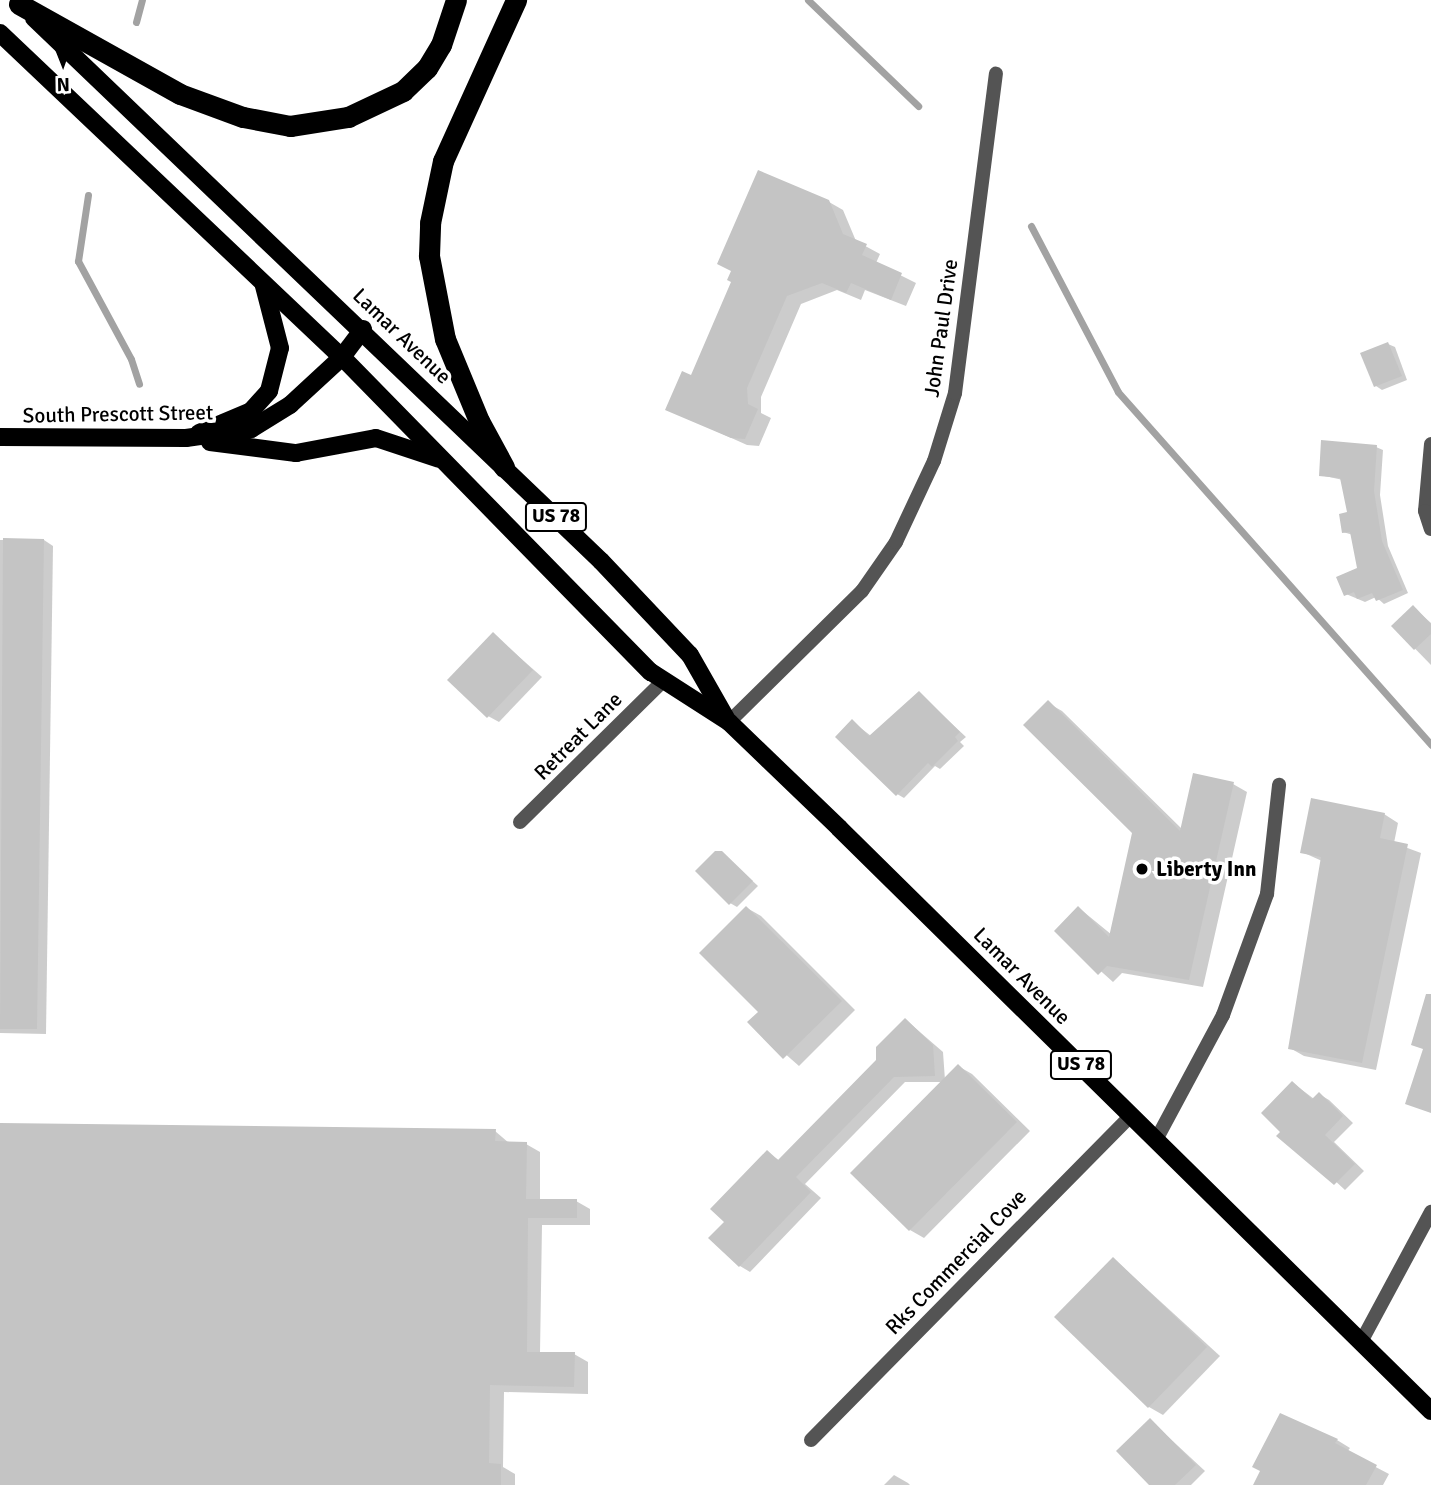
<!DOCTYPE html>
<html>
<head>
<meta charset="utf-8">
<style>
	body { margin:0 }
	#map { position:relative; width:1431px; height:1485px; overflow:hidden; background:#fff; font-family:Signika,sans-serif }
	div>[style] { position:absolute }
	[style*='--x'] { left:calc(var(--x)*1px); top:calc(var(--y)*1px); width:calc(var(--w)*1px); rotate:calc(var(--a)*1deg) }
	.shadow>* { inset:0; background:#0003 }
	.stream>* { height:7px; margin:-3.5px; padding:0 3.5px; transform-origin:3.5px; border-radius:3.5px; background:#a2a2a2 }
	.building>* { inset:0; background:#c4c4c4 }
	.minor>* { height:14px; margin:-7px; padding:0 7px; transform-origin:7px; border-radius:7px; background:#545454 }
	.primary>* { height:18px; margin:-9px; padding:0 9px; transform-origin:9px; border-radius:9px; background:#000 }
	.motorway>* { height:21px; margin:-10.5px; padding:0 10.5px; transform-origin:10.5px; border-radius:10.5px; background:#000 }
	.dots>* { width:19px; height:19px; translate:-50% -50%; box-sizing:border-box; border:4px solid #fff; border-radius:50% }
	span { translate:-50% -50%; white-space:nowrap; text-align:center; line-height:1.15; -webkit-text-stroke:7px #fff; paint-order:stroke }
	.shield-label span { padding:2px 5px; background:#fff; border:2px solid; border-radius:5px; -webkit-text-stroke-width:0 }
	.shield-label { font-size:19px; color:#000; font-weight:700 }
	.street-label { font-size:21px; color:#000 }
	.poi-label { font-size:21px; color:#000; font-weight:700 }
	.left { translate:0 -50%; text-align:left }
	.north { position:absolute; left:28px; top:28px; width:70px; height:70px; -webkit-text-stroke:5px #fff; paint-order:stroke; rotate:179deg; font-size:19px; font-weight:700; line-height:28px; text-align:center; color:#000 }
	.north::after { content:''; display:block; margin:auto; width:24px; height:32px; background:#000; clip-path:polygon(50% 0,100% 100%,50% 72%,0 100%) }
</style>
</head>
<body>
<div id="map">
	<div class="shadow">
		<div style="clip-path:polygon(829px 202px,843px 210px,856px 241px,880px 254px,876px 263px,916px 283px,906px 306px,865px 290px,861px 300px,837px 290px,801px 304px,761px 397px,761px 413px,771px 418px,759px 446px,747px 445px,667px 409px)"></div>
		<div style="clip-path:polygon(1388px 344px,1395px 347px,1407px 380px,1382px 390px,1376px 386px)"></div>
		<div style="clip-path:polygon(1376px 447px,1383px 450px,1380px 495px,1388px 546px,1408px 593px,1384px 604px,1376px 597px,1365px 602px,1346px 594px,1359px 569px,1353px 535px,1343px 532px,1349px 514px,1343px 480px,1320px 475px)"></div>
		<div style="clip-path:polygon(0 540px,44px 540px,53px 546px,46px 1034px,0 1033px)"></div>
		<div style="clip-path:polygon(1413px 607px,1431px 623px,1431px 665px,1393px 626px)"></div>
		<div style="clip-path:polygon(493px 634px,542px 677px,499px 722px,488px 716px)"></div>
		<div style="clip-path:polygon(919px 693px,966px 737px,960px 742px,964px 746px,940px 769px,935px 766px,904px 798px,897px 794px,853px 722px,871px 736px)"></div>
		<div style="clip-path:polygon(1048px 703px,1062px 711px,1182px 829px,1233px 784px,1247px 792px,1203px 987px,1122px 973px,1113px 982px,1056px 931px,1079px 908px,1112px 935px,1134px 832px)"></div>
		<div style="clip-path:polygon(1384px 814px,1398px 823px,1394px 843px,1421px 853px,1376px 1070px,1304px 1056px,1290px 1048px,1322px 861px,1302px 852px)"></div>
		<div style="clip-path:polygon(722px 853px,758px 886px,737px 907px,730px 903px)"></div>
		<div style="clip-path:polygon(747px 908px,761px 916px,855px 1010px,799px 1066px,749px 1022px,760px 1012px)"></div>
		<div style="clip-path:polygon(906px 1020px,943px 1052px,945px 1080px,958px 1066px,972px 1074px,1030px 1131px,924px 1238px,910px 1230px,943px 1082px,905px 1082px,805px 1184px,821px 1198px,750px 1272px,740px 1266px,711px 1238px,726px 1222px,767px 1152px,780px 1161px,878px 1060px)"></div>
		<div style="clip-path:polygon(1293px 1083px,1314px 1099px,1319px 1094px,1329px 1100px,1353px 1123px,1334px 1142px,1364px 1171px,1345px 1190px,1282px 1132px)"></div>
		<div style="clip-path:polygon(0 1125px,495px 1131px,509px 1143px,526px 1144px,540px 1152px,540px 1201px,576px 1201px,590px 1209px,590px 1225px,542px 1225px,540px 1354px,574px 1354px,588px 1362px,588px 1394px,504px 1392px,503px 1467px,515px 1474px,515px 1485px,0 1485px)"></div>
		<div style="clip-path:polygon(1114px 1259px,1220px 1356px,1163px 1415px,1149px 1407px)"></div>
		<div style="clip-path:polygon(1150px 1420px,1205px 1471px,1191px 1485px,1151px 1485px)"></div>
		<div style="clip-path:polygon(1337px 1440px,1350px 1448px,1347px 1452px,1389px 1474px,1383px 1485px,1255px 1485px)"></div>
		<div style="clip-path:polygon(894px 1475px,908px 1483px,910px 1485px,884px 1485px)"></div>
	</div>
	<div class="stream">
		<div style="--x:808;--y:0;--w:153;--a:43.9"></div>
		<div style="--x:136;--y:22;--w:23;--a:-75"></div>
		<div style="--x:88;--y:195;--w:67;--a:98.6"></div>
		<div style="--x:78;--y:261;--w:111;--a:61.6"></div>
		<div style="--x:131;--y:359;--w:26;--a:72"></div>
		<div style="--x:1031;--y:226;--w:187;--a:62.3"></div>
		<div style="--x:1118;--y:392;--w:472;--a:48.4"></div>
	</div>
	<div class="building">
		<div style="clip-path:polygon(758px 170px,829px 200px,843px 234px,867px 244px,862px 255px,902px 273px,891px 300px,851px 283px,846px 293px,822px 283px,787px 296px,747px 388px,748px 404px,758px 409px,745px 439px,731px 438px,665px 410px,682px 371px,691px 375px,731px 282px,727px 280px,731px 271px,717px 264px)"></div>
		<div style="clip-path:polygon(1388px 342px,1402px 376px,1374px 387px,1360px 353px)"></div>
		<div style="clip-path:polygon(1321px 440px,1377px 445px,1374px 491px,1382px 541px,1403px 590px,1376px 601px,1372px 593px,1357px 599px,1354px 592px,1344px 596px,1336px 577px,1357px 568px,1350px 532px,1342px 533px,1339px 514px,1347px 512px,1340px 478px,1319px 476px)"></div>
		<div style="clip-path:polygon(3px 538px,44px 539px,37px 1029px,0 1029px)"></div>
		<div style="clip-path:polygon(1413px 605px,1431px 624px,1431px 634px,1414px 650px,1391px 626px)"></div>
		<div style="clip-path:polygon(493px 632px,533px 670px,487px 718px,447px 680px)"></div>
		<div style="clip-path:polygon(919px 691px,960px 732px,955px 737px,958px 741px,932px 767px,928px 763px,896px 796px,835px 737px,852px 719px,869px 736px)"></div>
		<div style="clip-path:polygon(1048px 700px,1180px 831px,1193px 773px,1234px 782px,1189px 980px,1107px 966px,1098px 975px,1054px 931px,1078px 906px,1109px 937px,1132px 833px,1023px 725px)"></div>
		<div style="clip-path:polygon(1311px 798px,1385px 813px,1380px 838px,1408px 844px,1362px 1063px,1288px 1049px,1321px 857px,1300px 853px)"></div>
		<div style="clip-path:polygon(715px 851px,722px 851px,753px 881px,729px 905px,695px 871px)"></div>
		<div style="clip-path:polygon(746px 906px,842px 1001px,783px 1059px,747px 1022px,758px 1012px,699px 953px)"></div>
		<div style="clip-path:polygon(1426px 994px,1431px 994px,1431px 1113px,1405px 1104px,1423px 1049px,1411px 1045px)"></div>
		<div style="clip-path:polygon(905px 1018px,933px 1045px,935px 1076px,894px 1077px,796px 1177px,811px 1192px,739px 1267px,708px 1238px,724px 1222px,710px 1209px,767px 1150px,778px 1160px,876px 1060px,876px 1047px)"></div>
		<div style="clip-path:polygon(958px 1064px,1017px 1122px,909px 1231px,850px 1173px)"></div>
		<div style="clip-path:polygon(1292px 1081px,1312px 1099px,1319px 1092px,1343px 1116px,1325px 1135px,1355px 1164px,1334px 1185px,1276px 1136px,1280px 1132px,1261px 1113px)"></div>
		<div style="clip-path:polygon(0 1123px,496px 1129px,495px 1141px,527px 1142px,526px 1199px,577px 1199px,577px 1218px,528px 1218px,527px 1352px,575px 1352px,574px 1387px,490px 1385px,489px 1463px,501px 1464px,501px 1485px,0 1485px)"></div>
		<div style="clip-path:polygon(1113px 1257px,1207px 1347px,1148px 1408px,1054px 1317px)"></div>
		<div style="clip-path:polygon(1280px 1413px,1338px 1439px,1335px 1443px,1377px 1465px,1366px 1485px,1253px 1485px,1260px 1471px,1252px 1467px)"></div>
		<div style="clip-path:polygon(1150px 1418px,1196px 1465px,1175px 1485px,1149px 1485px,1116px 1451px)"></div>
	</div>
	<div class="minor">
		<div style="--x:1431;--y:444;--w:67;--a:95.1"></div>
		<div style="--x:1425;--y:511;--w:19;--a:72"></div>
		<div style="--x:729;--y:722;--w:187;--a:-44.6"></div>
		<div style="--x:862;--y:591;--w:60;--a:-55.2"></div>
		<div style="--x:896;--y:542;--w:89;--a:-64.9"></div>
		<div style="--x:934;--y:461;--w:71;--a:-72.8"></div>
		<div style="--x:955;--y:393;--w:322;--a:-82.7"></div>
		<div style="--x:520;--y:822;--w:202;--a:-44.6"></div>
		<div style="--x:1156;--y:1140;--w:142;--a:-61.8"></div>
		<div style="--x:1223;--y:1015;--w:129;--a:-70"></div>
		<div style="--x:1267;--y:894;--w:110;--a:-83.7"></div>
		<div style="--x:1361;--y:1342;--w:148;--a:-61.7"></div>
		<div style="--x:811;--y:1440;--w:457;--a:-45.4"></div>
	</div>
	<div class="primary">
		<div style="--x:34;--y:18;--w:785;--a:43.76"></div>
		<div style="--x:601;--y:561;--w:129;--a:46.6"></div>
		<div style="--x:690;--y:655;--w:73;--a:60.3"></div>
		<div style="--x:0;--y:33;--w:471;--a:43.5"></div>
		<div style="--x:342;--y:357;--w:441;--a:45.6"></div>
		<div style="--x:651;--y:672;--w:93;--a:32.7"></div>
		<div style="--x:729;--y:722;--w:153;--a:43.9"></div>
		<div style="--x:839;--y:828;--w:831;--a:44.56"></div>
		<div style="--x:199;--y:433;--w:56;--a:-22.9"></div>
		<div style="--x:251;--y:411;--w:27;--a:-48"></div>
		<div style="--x:269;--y:391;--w:44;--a:-75.7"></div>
		<div style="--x:280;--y:348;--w:64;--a:-104.5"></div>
		<div style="--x:0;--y:437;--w:186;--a:0.3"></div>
		<div style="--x:186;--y:438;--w:66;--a:-7.9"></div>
		<div style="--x:251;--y:429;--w:46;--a:-31.6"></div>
		<div style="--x:290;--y:405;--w:71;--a:-42.7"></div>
		<div style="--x:342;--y:357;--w:35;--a:-53"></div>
		<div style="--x:210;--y:442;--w:87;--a:7.3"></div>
		<div style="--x:296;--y:453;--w:81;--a:-10.6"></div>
		<div style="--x:376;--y:438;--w:66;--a:18.4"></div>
	</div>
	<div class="motorway">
		<div style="--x:19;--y:4;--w:184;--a:29.2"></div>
		<div style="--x:180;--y:94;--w:67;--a:20.1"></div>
		<div style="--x:243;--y:117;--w:48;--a:10.8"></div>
		<div style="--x:290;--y:126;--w:59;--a:-8.8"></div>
		<div style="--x:348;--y:117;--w:61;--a:-25.3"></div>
		<div style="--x:403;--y:91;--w:33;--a:-44"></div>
		<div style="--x:427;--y:68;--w:27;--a:-59"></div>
		<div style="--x:441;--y:45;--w:47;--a:-71.6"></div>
		<div style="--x:504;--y:467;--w:52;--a:-118.5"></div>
		<div style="--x:479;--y:421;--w:89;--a:-112.5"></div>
		<div style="--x:445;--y:339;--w:85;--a:-100.9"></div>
		<div style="--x:429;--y:256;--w:33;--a:-88"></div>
		<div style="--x:430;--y:223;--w:63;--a:-78.2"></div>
		<div style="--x:443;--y:161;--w:177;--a:-65.6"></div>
	</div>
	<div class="dots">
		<div style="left:1142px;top:869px;background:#000"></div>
	</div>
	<div class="shield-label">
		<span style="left:556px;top:517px">US 78</span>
		<span style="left:1081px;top:1065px">US 78</span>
	</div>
	<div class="street-label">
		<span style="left:941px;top:328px;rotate:-82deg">John Paul Drive</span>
		<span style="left:402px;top:336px;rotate:44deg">Lamar Avenue</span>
		<span style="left:118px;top:414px;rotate:-1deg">South Prescott Street</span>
		<span style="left:578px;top:736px;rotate:-45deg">Retreat Lane</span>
		<span style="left:1022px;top:976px;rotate:45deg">Lamar Avenue</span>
		<span style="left:956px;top:1262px;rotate:-46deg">Rks Commercial Cove</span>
	</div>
	<div class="poi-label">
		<span class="left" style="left:1156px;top:869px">Liberty Inn</span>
	</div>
	<div class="north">N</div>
</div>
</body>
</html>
